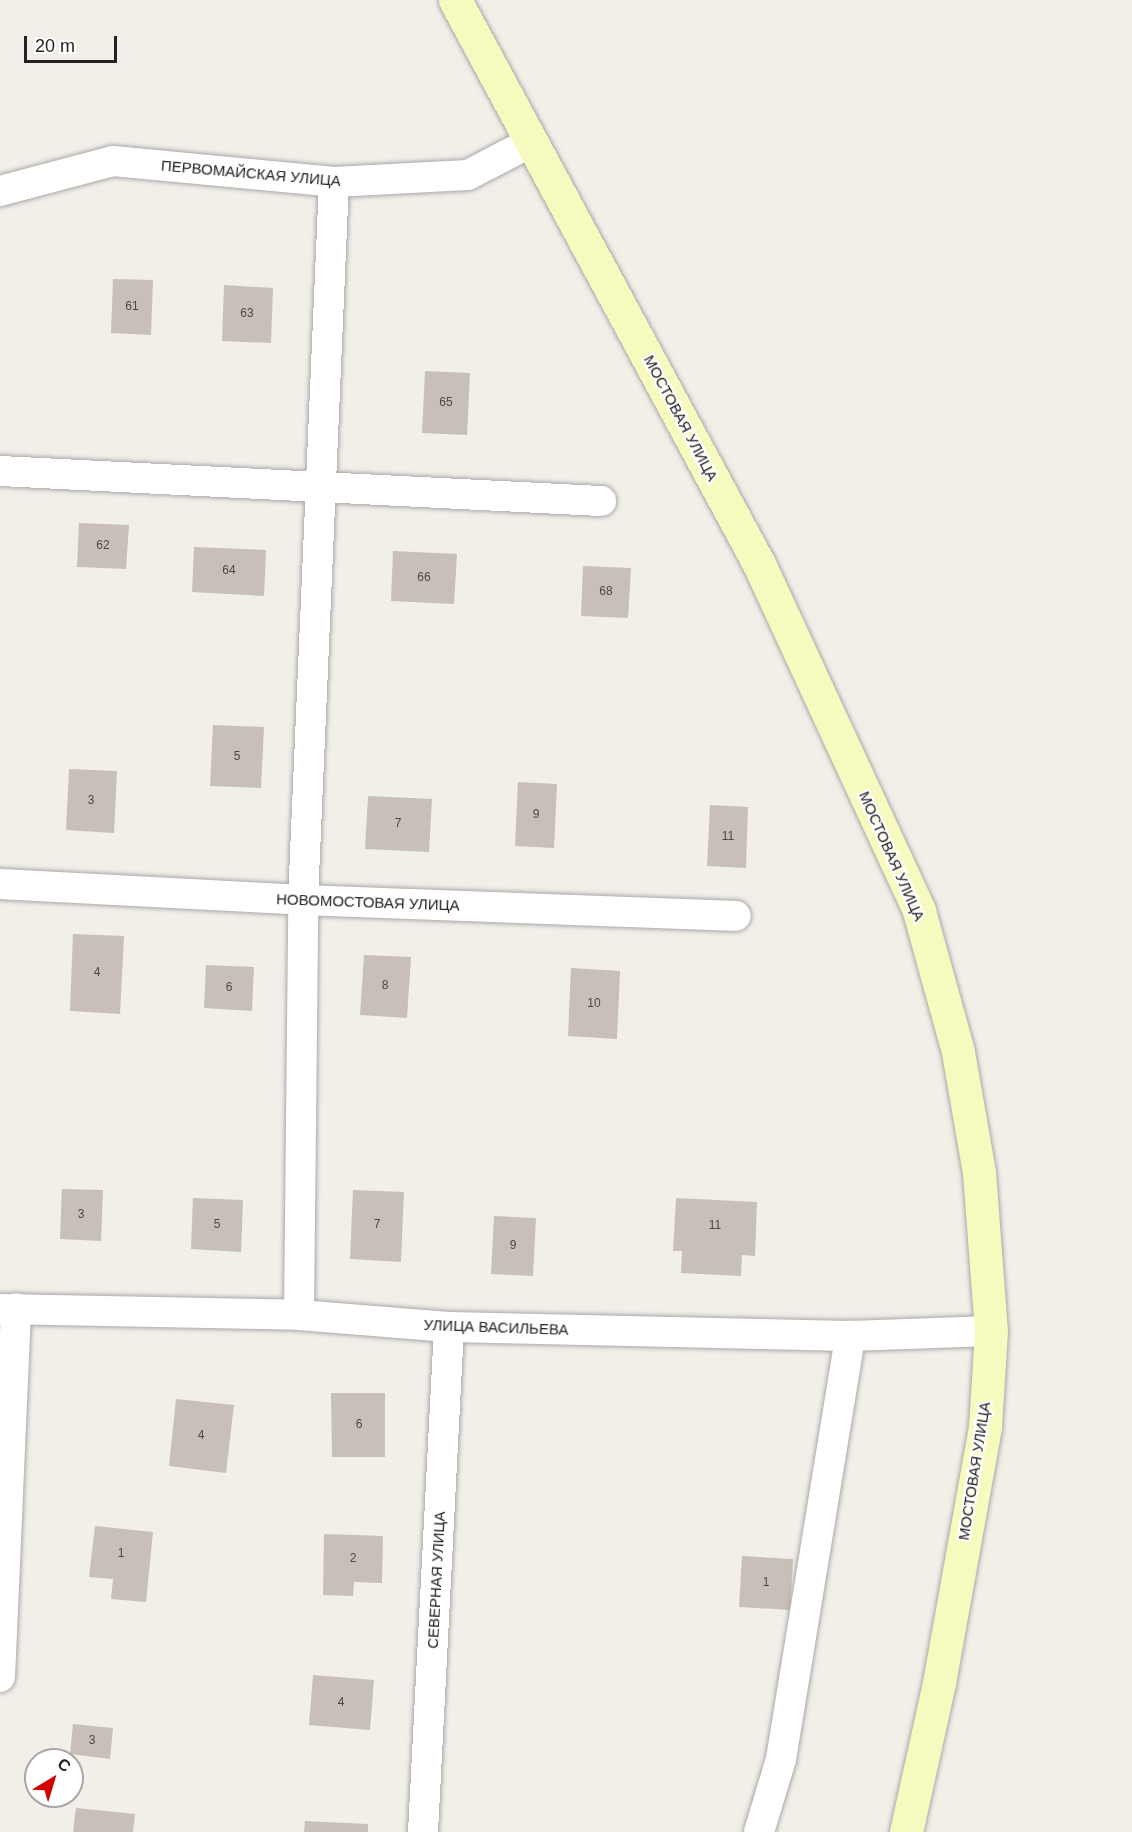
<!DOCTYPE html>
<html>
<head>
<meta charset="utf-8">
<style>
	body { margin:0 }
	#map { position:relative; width:1132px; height:1832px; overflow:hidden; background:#f2efe9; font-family:Arial,sans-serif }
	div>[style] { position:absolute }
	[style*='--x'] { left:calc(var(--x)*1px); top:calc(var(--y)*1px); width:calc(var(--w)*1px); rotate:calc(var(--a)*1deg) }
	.building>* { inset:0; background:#c7bfb8 }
	.roads { filter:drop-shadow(0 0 2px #a9a9a9) drop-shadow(0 0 2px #a9a9a9) }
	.minor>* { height:30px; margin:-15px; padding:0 15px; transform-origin:15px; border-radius:15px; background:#fff }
	.secondary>* { height:33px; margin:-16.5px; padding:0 16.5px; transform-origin:16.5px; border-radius:16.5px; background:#f7fabf }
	span { translate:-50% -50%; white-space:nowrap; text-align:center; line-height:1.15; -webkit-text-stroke:4.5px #fff; paint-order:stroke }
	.number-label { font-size:12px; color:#4b4948 }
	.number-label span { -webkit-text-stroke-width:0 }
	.street-label { font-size:15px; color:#222 }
	.north { position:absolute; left:24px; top:1748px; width:60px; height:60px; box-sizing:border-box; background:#fff; border:2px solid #a7a7a7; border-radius:50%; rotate:38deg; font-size:16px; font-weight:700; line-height:24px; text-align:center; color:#222 }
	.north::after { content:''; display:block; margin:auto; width:21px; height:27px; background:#d40000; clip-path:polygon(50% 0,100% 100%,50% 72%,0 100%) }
	.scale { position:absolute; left:24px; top:36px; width:93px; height:27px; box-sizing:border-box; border:3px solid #222; border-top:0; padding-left:8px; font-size:18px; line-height:21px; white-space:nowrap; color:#222; -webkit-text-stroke:4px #fff; paint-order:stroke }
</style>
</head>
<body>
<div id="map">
	<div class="building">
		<div style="clip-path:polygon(113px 279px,153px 280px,151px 335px,111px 333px)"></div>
		<div style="clip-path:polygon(224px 285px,273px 288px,271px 343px,222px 341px)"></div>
		<div style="clip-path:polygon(425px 371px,470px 373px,467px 435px,422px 433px)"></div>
		<div style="clip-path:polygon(79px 523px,129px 525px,126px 569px,77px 567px)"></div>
		<div style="clip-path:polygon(194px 547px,266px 550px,264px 596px,192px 592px)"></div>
		<div style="clip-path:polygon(393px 551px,457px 554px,454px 604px,391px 601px)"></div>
		<div style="clip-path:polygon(583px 566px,631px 568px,628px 618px,581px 616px)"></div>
		<div style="clip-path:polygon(213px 725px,264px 727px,261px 788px,210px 786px)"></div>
		<div style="clip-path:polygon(69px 769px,117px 771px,114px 833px,66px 830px)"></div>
		<div style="clip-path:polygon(518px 782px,557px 784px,554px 848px,515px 846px)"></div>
		<div style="clip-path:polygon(368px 796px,432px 799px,429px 852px,365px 849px)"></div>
		<div style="clip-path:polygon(710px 805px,748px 807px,746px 868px,707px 866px)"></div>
		<div style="clip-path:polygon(73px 934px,124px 936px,120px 1014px,70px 1011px)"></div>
		<div style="clip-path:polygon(364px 955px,411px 957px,407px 1018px,360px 1015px)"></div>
		<div style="clip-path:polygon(206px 965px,254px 967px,252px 1011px,204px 1008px)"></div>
		<div style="clip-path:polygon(571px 968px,620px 971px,617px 1039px,568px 1036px)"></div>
		<div style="clip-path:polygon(62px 1189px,103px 1190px,101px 1241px,60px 1239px)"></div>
		<div style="clip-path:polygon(353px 1190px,404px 1192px,401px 1262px,350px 1259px)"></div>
		<div style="clip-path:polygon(193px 1198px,243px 1200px,241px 1252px,191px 1249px)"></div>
		<div style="clip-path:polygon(676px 1198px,757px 1202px,755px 1256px,742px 1255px,741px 1276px,681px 1273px,682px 1251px,673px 1251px)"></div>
		<div style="clip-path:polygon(494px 1216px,536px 1218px,533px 1276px,491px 1274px)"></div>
		<div style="clip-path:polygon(331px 1393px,385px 1393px,385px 1457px,332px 1457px)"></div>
		<div style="clip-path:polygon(176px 1399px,234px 1405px,226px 1473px,169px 1466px)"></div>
		<div style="clip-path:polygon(95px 1526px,153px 1532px,146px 1602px,111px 1599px,113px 1579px,89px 1577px)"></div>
		<div style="clip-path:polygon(324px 1534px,383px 1536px,382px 1583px,354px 1582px,353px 1596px,323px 1595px)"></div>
		<div style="clip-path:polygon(742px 1556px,793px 1559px,790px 1610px,739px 1607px)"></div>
		<div style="clip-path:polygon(313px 1675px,374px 1680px,370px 1730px,309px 1725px)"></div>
		<div style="clip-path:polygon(73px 1724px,113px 1728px,110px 1759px,70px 1754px)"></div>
		<div style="clip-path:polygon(76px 1808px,135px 1814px,133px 1832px,73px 1832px)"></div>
		<div style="clip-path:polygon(305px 1821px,368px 1824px,368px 1832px,304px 1832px)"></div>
	</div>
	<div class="roads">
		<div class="minor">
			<div style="--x:0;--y:191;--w:117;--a:-14.9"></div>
			<div style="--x:113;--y:161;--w:222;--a:5.4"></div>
			<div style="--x:334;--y:182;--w:134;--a:-3"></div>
			<div style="--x:468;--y:175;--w:73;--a:-27.6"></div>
			<div style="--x:0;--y:471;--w:602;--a:2.86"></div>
			<div style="--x:0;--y:884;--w:303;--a:3"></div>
			<div style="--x:303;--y:900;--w:433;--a:2.1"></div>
			<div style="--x:0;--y:1309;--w:299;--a:1.1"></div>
			<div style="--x:299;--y:1315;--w:150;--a:4.6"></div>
			<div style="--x:449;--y:1327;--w:401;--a:1.3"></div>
			<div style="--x:850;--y:1336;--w:141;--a:-2"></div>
			<div style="--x:299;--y:1315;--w:415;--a:-89.4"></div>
			<div style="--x:303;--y:900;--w:719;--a:-87.53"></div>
			<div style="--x:0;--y:1677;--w:369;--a:-87.5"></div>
			<div style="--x:423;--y:1832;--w:506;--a:-87.05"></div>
			<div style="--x:759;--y:1832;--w:76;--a:-73.2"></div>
			<div style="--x:781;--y:1759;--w:429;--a:-80.7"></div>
		</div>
		<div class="secondary">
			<div style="--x:455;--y:0;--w:641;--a:61.68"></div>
			<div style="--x:759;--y:564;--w:382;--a:65.2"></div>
			<div style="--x:919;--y:911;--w:146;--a:74.5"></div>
			<div style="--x:958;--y:1052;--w:122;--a:80.1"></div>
			<div style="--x:979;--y:1172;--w:159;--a:85.7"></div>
			<div style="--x:991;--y:1331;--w:96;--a:93.6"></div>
			<div style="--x:985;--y:1427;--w:260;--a:100.2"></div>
			<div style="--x:939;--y:1683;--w:153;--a:102.5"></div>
		</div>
	</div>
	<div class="number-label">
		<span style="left:132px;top:307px">61</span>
		<span style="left:247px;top:314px">63</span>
		<span style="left:446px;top:403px">65</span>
		<span style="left:103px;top:546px">62</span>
		<span style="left:229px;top:571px">64</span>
		<span style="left:424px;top:578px">66</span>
		<span style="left:606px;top:592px">68</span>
		<span style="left:237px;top:757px">5</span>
		<span style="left:91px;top:801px">3</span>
		<span style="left:536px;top:815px">9</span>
		<span style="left:398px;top:824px">7</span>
		<span style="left:728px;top:837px">11</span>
		<span style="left:97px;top:973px">4</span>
		<span style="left:385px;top:986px">8</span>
		<span style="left:229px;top:988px">6</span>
		<span style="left:594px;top:1004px">10</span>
		<span style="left:81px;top:1215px">3</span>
		<span style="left:217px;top:1225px">5</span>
		<span style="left:377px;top:1225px">7</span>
		<span style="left:715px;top:1226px">11</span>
		<span style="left:513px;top:1246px">9</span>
		<span style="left:359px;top:1425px">6</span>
		<span style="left:201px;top:1436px">4</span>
		<span style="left:121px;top:1554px">1</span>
		<span style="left:353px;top:1559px">2</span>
		<span style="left:766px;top:1583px">1</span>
		<span style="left:341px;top:1703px">4</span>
		<span style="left:92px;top:1741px">3</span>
	</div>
	<div class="street-label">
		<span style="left:251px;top:173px;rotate:5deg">ПЕРВОМАЙСКАЯ УЛИЦА</span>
		<span style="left:681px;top:418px;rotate:62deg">МОСТОВАЯ УЛИЦА</span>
		<span style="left:892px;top:856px;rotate:66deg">МОСТОВАЯ УЛИЦА</span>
		<span style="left:368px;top:902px;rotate:2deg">НОВОМОСТОВАЯ УЛИЦА</span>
		<span style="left:496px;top:1327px;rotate:2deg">УЛИЦА ВАСИЛЬЕВА</span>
		<span style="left:974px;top:1471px;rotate:-81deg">МОСТОВАЯ УЛИЦА</span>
		<span style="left:436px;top:1580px;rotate:-87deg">СЕВЕРНАЯ УЛИЦА</span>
	</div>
	<div class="north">С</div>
	<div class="scale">20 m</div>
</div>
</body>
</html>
